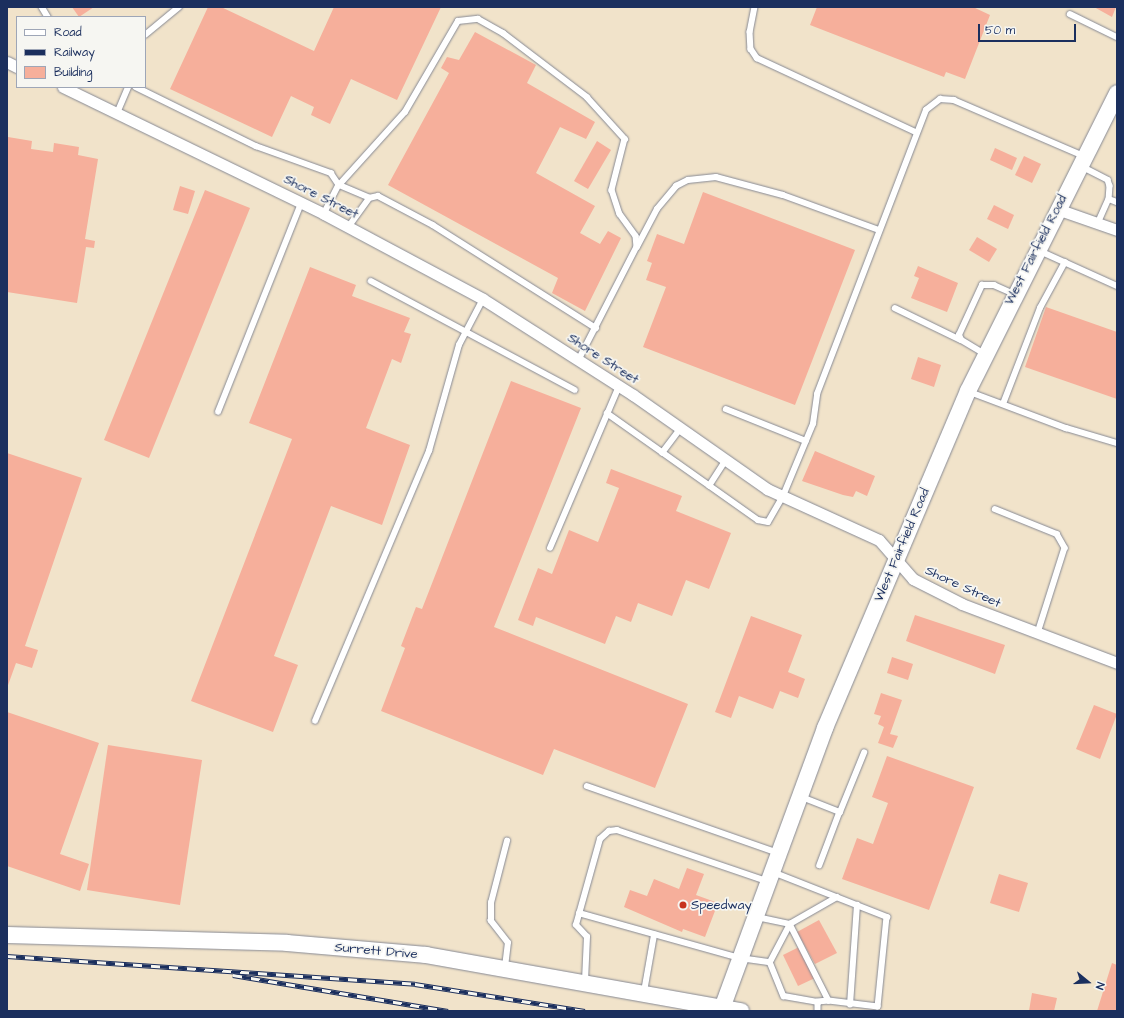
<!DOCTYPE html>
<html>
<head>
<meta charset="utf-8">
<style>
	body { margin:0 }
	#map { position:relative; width:1124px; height:1018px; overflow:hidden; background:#f1e3ca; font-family:"Architects Daughter",sans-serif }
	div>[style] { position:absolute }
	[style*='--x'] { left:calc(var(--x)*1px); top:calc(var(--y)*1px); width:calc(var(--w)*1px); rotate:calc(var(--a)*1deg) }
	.building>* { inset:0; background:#f6af9b }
	.roads { filter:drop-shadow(0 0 1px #868994) drop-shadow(0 0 1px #868994) }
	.lane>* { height:5.5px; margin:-2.75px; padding:0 2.75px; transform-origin:2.75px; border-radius:2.75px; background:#fff }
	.street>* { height:11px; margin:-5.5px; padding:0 5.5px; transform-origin:5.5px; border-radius:5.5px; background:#fff }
	.secondary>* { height:16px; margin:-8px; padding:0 8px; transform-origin:8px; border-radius:8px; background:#fff }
	.rail>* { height:4.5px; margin-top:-2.25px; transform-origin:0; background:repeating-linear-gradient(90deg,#f6f6f2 0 9px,#1b2f5e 0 18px); box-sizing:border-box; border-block:1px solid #1b2f5e }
	.dots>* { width:11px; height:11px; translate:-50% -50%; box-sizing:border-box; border:2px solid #f6f6f2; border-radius:50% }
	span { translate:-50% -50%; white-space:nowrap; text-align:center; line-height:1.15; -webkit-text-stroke:3.5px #f6f6f2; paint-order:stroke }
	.street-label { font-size:13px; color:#1b2f5e }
	.poi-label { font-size:13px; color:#1b2f5e }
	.left { translate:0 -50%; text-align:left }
	.frame { position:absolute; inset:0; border:8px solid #1b2f5e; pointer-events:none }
	.legend { position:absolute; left:16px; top:16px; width:130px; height:72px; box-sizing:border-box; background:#f6f6f2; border:1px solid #9ea6b7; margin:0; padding:5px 7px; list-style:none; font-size:12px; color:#1b2f5e }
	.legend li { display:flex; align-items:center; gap:8px; height:20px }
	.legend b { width:20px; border:1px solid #9ea6b7 }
	.north { position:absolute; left:1068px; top:962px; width:40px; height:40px; -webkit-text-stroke:3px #f6f6f2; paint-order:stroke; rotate:108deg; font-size:11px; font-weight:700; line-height:16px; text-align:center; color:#1b2f5e }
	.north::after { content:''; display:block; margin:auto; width:14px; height:18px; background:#1b2f5e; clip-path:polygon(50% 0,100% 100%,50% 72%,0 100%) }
	.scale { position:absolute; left:978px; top:24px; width:98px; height:18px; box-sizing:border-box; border:2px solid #1b2f5e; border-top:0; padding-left:5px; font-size:12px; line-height:14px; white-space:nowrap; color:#1b2f5e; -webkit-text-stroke:3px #f6f6f2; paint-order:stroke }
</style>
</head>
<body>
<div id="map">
	<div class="building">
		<div style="clip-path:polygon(72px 7px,94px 7px,79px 17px)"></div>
		<div style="clip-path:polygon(208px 7px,221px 7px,314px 51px,334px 7px,441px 7px,397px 100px,351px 79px,330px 124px,311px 115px,314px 107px,291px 96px,272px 137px,170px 89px)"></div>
		<div style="clip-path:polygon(817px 7px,973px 7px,990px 15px,965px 79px,946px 72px,944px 77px,810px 25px)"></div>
		<div style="clip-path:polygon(1094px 7px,1116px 7px,1112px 17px)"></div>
		<div style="clip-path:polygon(475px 32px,536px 65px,527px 83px,595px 122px,586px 139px,560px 127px,536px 173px,595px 206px,580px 233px,600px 244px,608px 231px,621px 238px,585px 311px,552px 293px,558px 278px,388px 185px,449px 73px,441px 68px,447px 57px,459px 60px)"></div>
		<div style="clip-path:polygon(8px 137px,32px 141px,31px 149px,53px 152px,54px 143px,79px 147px,78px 155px,98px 159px,85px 239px,95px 241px,94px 248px,86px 247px,77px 303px,7px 292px)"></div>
		<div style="clip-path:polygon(597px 141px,611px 150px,588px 189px,574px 181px)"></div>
		<div style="clip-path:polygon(995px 148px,1017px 158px,1012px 170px,990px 160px)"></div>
		<div style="clip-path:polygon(1024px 156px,1041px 164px,1032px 183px,1015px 175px)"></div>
		<div style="clip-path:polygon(180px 186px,195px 191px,188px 214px,173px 210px)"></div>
		<div style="clip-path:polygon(205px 190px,250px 208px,149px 458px,104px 440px)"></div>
		<div style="clip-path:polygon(703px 192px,855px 250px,795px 405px,643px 347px,666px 287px,646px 280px,652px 263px,647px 261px,657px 234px,684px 244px)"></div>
		<div style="clip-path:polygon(994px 205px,1014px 215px,1008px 229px,987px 219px)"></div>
		<div style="clip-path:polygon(977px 237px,997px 249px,989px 262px,969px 250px)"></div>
		<div style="clip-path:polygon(918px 266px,958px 283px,947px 312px,911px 298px,919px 278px,914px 276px)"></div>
		<div style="clip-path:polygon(310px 267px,356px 285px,352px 296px,410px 318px,404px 332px,411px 334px,401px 363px,392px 359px,366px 428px,410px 445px,382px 525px,331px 506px,274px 656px,298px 665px,273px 732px,191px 701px,292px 439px,249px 423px)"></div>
		<div style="clip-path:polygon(1046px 307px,1117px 332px,1117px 399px,1025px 367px)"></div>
		<div style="clip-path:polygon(918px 357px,941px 365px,934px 387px,911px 379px)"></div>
		<div style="clip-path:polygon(511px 381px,581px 408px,494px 627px,688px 704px,655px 788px,554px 749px,543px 775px,381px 711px,405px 648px,401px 646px,416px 607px,422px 609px)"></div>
		<div style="clip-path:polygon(815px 451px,875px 476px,867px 496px,856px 491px,853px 497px,843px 495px,802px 481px)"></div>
		<div style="clip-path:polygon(7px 453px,82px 478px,25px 646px,38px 650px,32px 668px,16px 663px,7px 688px)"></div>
		<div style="clip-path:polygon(611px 469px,682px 496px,676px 511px,731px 533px,709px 589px,686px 580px,672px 616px,638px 603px,631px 622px,616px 616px,605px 644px,536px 617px,533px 626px,518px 620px,538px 568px,552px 574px,569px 530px,598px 542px,619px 488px,606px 483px)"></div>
		<div style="clip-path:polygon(915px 615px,1005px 645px,995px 674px,906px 641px)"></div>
		<div style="clip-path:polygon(751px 616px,802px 635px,788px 672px,805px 679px,798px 698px,780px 691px,773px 709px,739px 696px,731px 718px,715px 712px)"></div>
		<div style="clip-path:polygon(892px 657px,913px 664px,908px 680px,887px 673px)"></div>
		<div style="clip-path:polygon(881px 693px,902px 700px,890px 734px,898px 736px,893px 748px,878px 743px,884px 727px,878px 724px,881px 716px,874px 714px)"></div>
		<div style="clip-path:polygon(1094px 705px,1117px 714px,1100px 759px,1076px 749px)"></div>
		<div style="clip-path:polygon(7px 712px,99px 743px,60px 854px,89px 864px,80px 891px,7px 866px)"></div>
		<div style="clip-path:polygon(108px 745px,202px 760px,180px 905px,87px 890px)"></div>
		<div style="clip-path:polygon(887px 756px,974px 787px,929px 910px,842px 879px,857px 838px,873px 844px,888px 803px,872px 797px)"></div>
		<div style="clip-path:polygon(687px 868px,704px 874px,696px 895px,718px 903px,705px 937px,683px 929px,682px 932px,624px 907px,630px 890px,647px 896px,654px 879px,679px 889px)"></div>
		<div style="clip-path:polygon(999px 874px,1028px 883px,1019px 912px,990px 903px)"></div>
		<div style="clip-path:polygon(819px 920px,837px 953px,815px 964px,797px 932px)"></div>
		<div style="clip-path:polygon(799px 947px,815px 978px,798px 986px,783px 955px)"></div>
		<div style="clip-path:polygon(1112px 963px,1117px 965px,1117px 1011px,1097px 1011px)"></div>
		<div style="clip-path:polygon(1032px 993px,1057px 998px,1054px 1011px,1029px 1011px)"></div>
	</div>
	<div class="roads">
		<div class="lane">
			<div style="--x:42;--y:7;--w:12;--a:59"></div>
			<div style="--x:755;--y:7;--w:25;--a:101"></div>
			<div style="--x:750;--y:32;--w:17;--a:87"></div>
			<div style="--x:751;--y:49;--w:11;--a:56"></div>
			<div style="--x:757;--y:58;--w:175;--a:25"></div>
			<div style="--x:1070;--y:14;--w:52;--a:26.1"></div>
			<div style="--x:145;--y:35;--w:44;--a:-39.5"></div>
			<div style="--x:136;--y:87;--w:134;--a:26.2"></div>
			<div style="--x:256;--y:146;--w:80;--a:19.8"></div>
			<div style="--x:331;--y:173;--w:14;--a:56"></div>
			<div style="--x:339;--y:185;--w:33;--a:117"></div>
			<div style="--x:118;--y:111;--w:26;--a:-67"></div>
			<div style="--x:1081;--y:166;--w:30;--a:27"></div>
			<div style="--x:1108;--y:180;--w:6;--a:72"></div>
			<div style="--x:1110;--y:186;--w:13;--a:94"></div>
			<div style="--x:1109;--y:199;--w:27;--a:114"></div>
			<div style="--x:369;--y:198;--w:33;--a:-157"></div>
			<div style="--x:339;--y:185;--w:98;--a:-47.9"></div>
			<div style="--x:405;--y:112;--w:105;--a:-59.8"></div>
			<div style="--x:458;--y:21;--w:20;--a:-6"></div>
			<div style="--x:478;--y:19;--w:29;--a:29"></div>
			<div style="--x:503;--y:33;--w:106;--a:37.3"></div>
			<div style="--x:587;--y:97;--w:57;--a:47.9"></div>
			<div style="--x:625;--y:139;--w:53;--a:104.3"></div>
			<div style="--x:612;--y:190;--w:25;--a:72"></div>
			<div style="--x:620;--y:214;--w:27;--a:54"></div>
			<div style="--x:636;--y:236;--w:11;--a:85"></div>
			<div style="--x:637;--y:247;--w:127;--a:117.2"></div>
			<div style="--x:1109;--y:199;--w:9;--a:21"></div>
			<div style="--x:349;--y:226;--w:34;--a:-54"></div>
			<div style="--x:369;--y:198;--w:9;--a:-13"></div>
			<div style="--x:378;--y:196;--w:62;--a:27.8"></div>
			<div style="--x:433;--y:225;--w:193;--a:32.3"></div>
			<div style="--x:637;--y:247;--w:43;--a:-62.2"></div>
			<div style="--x:657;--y:209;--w:30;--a:-50"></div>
			<div style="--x:676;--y:186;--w:13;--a:-27"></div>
			<div style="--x:688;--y:180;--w:28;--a:-6"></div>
			<div style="--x:716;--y:177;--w:69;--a:15"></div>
			<div style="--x:783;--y:195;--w:102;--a:20"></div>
			<div style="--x:1040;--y:251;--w:85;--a:24.4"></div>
			<div style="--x:371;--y:281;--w:231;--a:28.1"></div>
			<div style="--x:895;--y:308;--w:73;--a:25.9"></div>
			<div style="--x:984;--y:354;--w:27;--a:-149"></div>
			<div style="--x:961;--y:340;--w:5;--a:-112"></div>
			<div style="--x:959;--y:335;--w:55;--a:-65.3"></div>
			<div style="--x:982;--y:285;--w:12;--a:0"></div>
			<div style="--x:994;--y:285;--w:22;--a:24"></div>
			<div style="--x:970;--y:392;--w:103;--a:20.6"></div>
			<div style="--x:1066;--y:428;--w:53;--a:16.4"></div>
			<div style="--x:1003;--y:404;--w:103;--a:-68.9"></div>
			<div style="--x:1040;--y:308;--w:52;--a:-61.5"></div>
			<div style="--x:726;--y:409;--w:86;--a:21.8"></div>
			<div style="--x:218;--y:412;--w:225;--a:-68.3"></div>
			<div style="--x:607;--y:413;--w:185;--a:35.3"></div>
			<div style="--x:758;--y:520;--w:10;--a:11"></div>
			<div style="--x:768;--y:522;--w:30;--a:-60"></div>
			<div style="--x:783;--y:496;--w:78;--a:-67.4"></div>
			<div style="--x:813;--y:424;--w:30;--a:-82"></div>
			<div style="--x:817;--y:394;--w:304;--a:-69"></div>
			<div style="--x:926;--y:110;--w:18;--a:-38"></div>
			<div style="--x:940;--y:99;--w:14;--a:4"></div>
			<div style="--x:954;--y:100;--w:142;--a:23.3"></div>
			<div style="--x:662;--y:453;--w:31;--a:-53"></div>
			<div style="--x:709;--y:486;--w:31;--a:-57"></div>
			<div style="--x:995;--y:509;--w:67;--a:22"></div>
			<div style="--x:1057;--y:534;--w:16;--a:60"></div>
			<div style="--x:1065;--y:548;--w:89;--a:107.6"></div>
			<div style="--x:550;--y:548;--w:176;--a:-66.9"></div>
			<div style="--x:315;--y:721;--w:293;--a:-67.1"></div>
			<div style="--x:429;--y:451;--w:110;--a:-74.2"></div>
			<div style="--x:459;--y:345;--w:52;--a:-62.4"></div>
			<div style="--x:587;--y:786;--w:202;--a:19.3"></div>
			<div style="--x:802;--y:797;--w:41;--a:21.5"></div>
			<div style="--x:840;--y:812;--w:57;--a:110.7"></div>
			<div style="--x:840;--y:812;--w:64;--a:-67.9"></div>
			<div style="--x:773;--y:872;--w:123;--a:21.5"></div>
			<div style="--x:887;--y:917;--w:90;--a:95.7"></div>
			<div style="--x:878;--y:1007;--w:49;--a:-173"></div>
			<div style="--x:579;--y:913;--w:167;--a:15.6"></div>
			<div style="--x:740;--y:958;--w:30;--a:8"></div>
			<div style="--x:770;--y:962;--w:37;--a:68"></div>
			<div style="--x:784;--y:996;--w:35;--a:10"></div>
			<div style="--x:818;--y:1002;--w:9;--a:90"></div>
			<div style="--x:757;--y:917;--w:34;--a:12"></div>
			<div style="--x:790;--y:924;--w:54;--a:-29.9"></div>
			<div style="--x:790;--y:924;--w:86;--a:63.1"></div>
			<div style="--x:829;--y:1001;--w:11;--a:175"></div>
			<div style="--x:770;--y:962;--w:43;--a:-62.2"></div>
			<div style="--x:505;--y:967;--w:24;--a:-83"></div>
			<div style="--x:508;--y:943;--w:28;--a:-128"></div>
			<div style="--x:491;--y:921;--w:18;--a:-90"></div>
			<div style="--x:491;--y:903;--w:64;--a:-75.5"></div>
			<div style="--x:585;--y:981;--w:44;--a:-87.4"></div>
			<div style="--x:587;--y:937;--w:16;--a:-133"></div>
			<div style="--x:576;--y:925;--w:89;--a:-74.4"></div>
			<div style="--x:600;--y:839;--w:12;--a:-42"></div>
			<div style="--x:609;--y:831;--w:8;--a:-7"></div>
			<div style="--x:617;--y:830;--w:158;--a:18.8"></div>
			<div style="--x:644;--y:992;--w:58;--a:-80"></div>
			<div style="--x:850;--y:1005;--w:100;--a:-86"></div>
		</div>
		<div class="street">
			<div style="--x:7;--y:62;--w:11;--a:27"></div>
			<div style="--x:63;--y:87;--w:290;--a:25.9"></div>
			<div style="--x:324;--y:214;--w:180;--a:28.1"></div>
			<div style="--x:483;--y:299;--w:178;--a:32.6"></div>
			<div style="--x:633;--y:395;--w:164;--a:35"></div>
			<div style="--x:767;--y:489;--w:123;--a:24.5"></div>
			<div style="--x:879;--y:540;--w:52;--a:48.9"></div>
			<div style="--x:913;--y:579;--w:55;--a:27"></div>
			<div style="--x:962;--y:604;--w:166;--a:20.8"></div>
			<div style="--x:1057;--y:209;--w:64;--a:19.3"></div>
		</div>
		<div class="secondary">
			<div style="--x:7;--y:935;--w:280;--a:1.6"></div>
			<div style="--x:287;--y:943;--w:140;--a:4.9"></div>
			<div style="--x:426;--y:955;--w:320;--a:10.1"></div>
			<div style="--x:721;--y:1011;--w:302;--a:-69.8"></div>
			<div style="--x:825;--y:728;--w:366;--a:-67"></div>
			<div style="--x:968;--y:391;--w:333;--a:-63.4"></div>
		</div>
	</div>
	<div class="rail">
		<div style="--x:7;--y:956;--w:409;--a:3.9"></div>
		<div style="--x:415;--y:984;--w:172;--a:9"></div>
		<div style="--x:233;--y:975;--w:218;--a:9.5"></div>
	</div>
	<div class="dots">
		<div style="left:683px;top:905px;background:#c8321e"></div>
	</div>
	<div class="street-label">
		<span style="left:321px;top:197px;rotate:27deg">Shore Street</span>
		<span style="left:1036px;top:250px;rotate:-63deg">West Fairfield Road</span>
		<span style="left:603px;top:359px;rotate:33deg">Shore Street</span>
		<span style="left:902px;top:545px;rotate:-67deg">West Fairfield Road</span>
		<span style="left:963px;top:587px;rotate:25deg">Shore Street</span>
		<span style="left:376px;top:951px;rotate:5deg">Surrett Drive</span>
	</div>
	<div class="poi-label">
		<span class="left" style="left:691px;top:905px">Speedway</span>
	</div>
	<div class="frame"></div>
	<ul class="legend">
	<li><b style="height:5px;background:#fff"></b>Road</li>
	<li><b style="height:5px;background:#1b2f5e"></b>Railway</li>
	<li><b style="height:11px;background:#f6af9b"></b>Building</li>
	</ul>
	<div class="north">N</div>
	<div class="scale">50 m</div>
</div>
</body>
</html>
